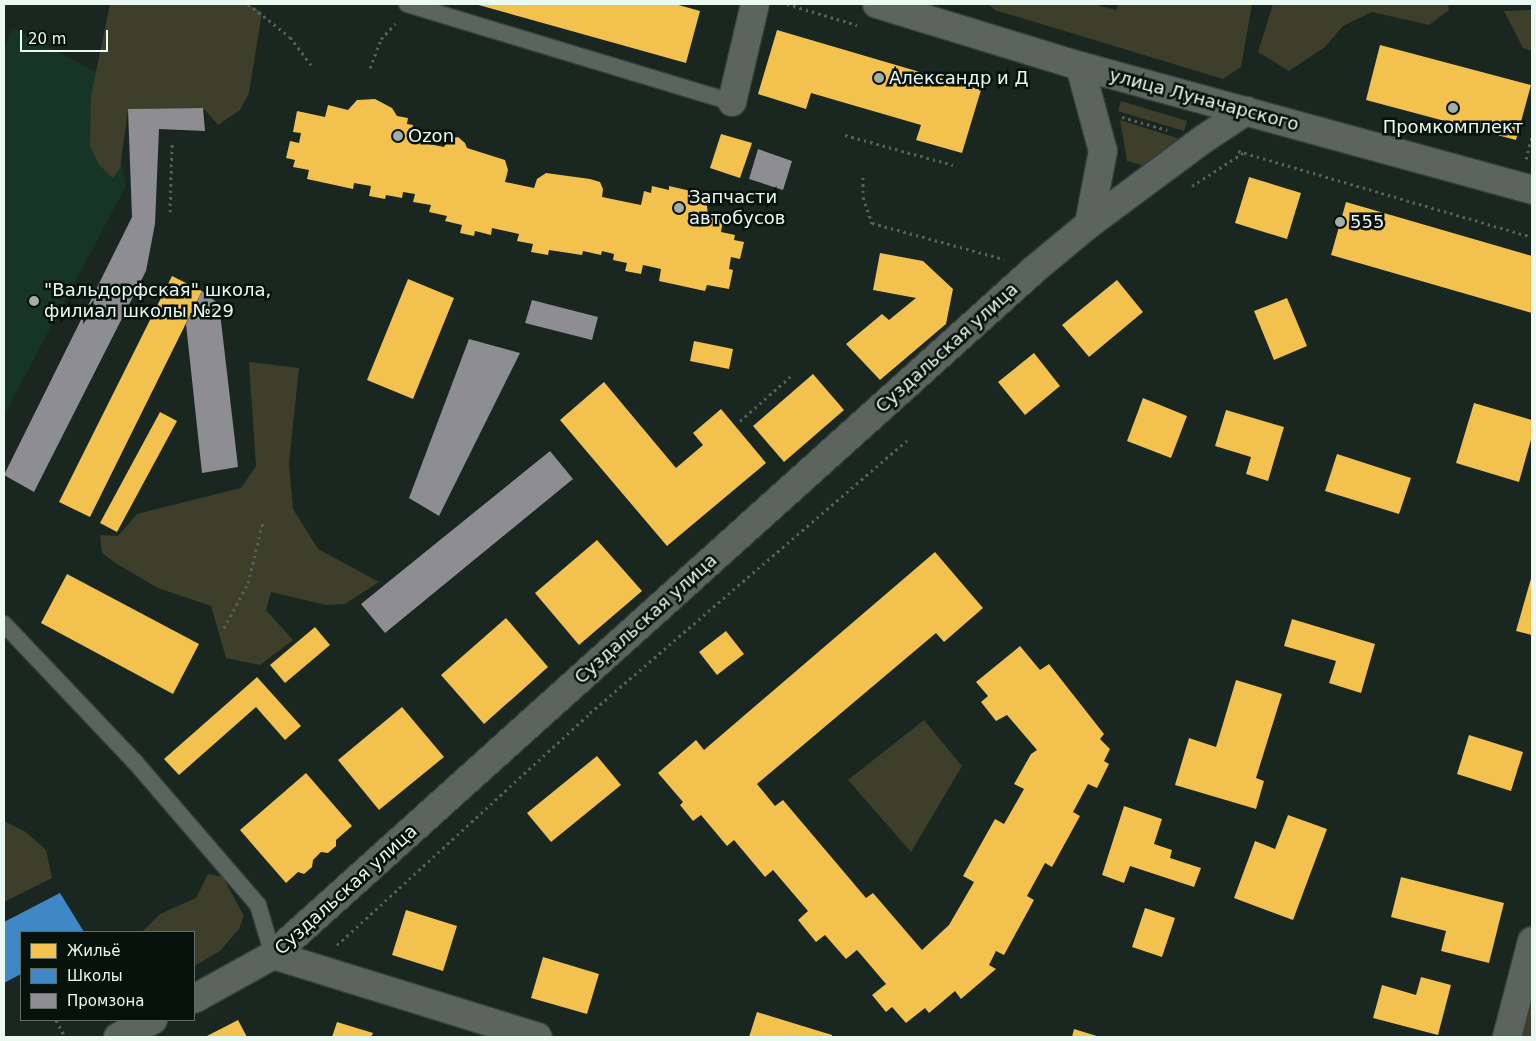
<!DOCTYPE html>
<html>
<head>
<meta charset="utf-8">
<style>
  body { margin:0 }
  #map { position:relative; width:1536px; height:1041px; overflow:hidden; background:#1a2620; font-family:"DejaVu Sans",sans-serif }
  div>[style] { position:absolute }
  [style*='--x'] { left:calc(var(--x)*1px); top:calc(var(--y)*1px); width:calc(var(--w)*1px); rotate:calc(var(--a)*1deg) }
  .built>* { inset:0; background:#173527 }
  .green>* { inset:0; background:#3e3f2a }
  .homes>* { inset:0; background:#f2c14e }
  .schools>* { inset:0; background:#3f88c5 }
  .industry>* { inset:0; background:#8d8d92 }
  .path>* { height:3px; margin-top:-1.5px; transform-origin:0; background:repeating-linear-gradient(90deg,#57605c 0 2.5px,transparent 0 6.5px) }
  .roads { filter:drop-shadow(1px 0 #36413c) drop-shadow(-1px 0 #36413c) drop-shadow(0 1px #36413c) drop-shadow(0 -1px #36413c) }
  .service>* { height:16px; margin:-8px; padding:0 8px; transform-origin:8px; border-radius:8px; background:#5b645f }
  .minor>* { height:28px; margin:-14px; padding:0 14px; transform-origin:14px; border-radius:14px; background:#5b645f }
  .secondary>* { height:28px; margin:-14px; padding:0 14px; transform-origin:14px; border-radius:14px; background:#5b645f }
  .dots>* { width:14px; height:14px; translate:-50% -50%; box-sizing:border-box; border:2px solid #08120d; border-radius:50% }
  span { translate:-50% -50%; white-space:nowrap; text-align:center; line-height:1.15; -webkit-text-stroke:5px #08120d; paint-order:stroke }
  .poi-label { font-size:18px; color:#eaf9f1 }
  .left { translate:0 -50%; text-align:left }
  .street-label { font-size:18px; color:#eaf9f1 }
  .frame { position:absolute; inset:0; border:5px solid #eaf9f1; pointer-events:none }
  .legend { position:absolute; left:20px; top:931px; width:175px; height:90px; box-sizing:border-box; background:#08120d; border:1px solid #626e68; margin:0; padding:6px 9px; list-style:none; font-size:15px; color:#eaf9f1 }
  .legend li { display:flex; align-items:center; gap:10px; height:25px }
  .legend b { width:25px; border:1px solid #626e68 }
  .scale { position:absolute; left:20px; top:30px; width:88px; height:22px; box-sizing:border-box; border:2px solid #eaf9f1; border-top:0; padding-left:6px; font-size:15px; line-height:18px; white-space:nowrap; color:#eaf9f1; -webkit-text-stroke:4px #08120d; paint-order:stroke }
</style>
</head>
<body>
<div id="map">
  <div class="built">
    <div style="clip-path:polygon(13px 28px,104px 76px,126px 186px,4px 415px,4px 47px)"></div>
  </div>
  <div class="green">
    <div style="clip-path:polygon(110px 4px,248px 4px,262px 12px,249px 93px,240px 110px,218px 125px,203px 108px,128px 109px,120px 169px,113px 178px,99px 165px,90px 146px,91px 96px)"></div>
    <div style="clip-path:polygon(988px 4px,1093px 4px,1116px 10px,1118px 4px,1252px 4px,1241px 67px,1223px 79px,995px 10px)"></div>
    <div style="clip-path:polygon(1273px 4px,1448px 4px,1449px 10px,1429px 25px,1372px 12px,1343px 26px,1325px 47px,1289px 71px,1258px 52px)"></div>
    <div style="clip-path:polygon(1532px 10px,1532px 51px,1523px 48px,1504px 11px)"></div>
    <div style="clip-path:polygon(1121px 101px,1187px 121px,1184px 131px,1118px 111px)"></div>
    <div style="clip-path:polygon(1120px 120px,1180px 139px,1144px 166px,1127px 161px)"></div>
    <div style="clip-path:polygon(249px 362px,299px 368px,289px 463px,293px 509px,318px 549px,379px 582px,345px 604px,326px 605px,271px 592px,266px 610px,293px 640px,260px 665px,226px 658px,211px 606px,158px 588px,117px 564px,102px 553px,100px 535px,118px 536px,137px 514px,241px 488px,256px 466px)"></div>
    <div style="clip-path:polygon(924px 720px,962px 766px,911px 852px,848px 780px)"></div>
    <div style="clip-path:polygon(4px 821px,26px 832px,46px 850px,52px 878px,6px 901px,4px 899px)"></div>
    <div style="clip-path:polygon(208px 874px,223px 877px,244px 916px,239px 929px,220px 951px,194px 966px,194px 932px,142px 932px,160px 914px,196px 898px)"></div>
    <div style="clip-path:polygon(1532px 962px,1532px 1037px,1521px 1037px)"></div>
  </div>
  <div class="homes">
    <div style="clip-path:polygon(475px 4px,675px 4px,700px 11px,686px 63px)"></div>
    <div style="clip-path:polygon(777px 30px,981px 90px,962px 153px,916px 140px,921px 125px,811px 93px,806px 109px,758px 94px)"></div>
    <div style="clip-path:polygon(1380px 45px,1531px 85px,1516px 140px,1366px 100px)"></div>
    <div style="clip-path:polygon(375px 99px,392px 108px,397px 116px,408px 118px,407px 124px,413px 125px,409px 140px,444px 147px,449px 139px,458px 137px,465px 143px,467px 148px,505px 160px,508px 170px,505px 182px,534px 188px,537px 179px,546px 173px,590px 179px,600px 182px,603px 189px,602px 197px,641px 205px,644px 191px,651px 193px,652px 186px,669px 190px,669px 186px,691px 191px,703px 198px,707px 206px,708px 216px,723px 220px,721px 232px,735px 235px,734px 240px,744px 242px,740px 259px,731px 257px,729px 269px,733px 270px,729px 289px,707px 285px,705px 291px,659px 281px,661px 269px,643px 265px,641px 274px,625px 271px,627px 263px,613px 260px,614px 254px,602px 251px,601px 255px,583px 251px,582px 255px,549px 250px,548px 255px,531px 252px,533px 244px,517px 241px,519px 234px,492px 228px,491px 235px,475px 231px,474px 236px,460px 233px,462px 225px,445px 221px,447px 216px,429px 212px,431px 205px,413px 202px,415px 194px,403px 192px,402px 198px,386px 195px,385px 199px,369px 196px,371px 186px,354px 183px,353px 189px,307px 179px,309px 170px,293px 167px,295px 160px,286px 158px,290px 141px,299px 143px,301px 133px,293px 132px,297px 111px,325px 117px,328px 105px,348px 110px,357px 100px)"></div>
    <div style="clip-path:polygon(721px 134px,752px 143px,740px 178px,710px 168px)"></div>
    <div style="clip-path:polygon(1249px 177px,1301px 193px,1287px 239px,1235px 223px)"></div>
    <div style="clip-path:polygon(1346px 202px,1532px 256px,1532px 313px,1331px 255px)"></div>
    <div style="clip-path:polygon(880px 253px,923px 261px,953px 289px,946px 324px,880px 380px,846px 344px,882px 314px,889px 320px,916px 298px,873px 290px)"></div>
    <div style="clip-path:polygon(172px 276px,202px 291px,90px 517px,59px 502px)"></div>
    <div style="clip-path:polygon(408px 279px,454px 298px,413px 399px,367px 380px)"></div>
    <div style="clip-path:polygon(1117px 280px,1143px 312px,1089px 357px,1062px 325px)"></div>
    <div style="clip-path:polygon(1287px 298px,1307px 346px,1274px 360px,1254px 311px)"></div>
    <div style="clip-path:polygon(694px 341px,733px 349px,729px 369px,690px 361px)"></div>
    <div style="clip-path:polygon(1034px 353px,1060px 386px,1025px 415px,998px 382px)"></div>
    <div style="clip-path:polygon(813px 374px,844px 410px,784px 462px,753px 426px)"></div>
    <div style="clip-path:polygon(604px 382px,676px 468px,703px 445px,693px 433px,721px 409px,766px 463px,667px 546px,560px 420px)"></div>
    <div style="clip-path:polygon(1143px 398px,1187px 416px,1171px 458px,1127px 441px)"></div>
    <div style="clip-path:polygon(1474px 403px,1532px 420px,1532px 436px,1519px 482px,1456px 463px)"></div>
    <div style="clip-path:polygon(1226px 410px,1284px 427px,1268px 481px,1246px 474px,1251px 457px,1215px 446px)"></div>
    <div style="clip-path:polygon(160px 412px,177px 421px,117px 532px,100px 523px)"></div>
    <div style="clip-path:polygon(1337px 454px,1411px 478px,1399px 514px,1325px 491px)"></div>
    <div style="clip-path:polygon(597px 540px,642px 591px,579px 645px,535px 593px)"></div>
    <div style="clip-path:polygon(935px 552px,983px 608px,944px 642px,936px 633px,757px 784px,775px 806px,783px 800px,866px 898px,873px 893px,922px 950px,949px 925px,974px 882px,963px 876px,995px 819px,1004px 824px,1024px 789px,1014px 784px,1031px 754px,1037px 750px,1007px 715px,996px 721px,981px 702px,988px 696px,976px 682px,1020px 646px,1040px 670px,1049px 664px,1104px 734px,1100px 739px,1110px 749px,1104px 761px,1109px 764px,1097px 788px,1088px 784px,1073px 812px,1080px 816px,1052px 867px,1045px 863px,1027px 896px,1034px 900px,1004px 955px,996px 951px,989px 965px,996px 969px,961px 999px,955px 991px,929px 1013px,925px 1008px,906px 1023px,892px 1007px,886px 1012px,872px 995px,886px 984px,857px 950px,846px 959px,825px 935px,816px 942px,798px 920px,808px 911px,773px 870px,765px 877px,734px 840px,727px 846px,701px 815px,693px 821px,680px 805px,683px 802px,658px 773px,696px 740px,704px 750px)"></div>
    <div style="clip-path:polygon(67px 574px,199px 644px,173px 694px,41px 623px)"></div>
    <div style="clip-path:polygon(1532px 575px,1532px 635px,1516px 631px)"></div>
    <div style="clip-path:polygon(506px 618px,548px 667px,484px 724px,441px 675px)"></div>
    <div style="clip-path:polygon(1292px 619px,1375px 644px,1361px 693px,1329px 683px,1336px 661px,1284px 646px)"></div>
    <div style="clip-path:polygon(315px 627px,330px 645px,285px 683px,270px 665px)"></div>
    <div style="clip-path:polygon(726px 631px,744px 654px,717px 675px,699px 652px)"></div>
    <div style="clip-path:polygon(257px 677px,301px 726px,285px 740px,256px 707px,179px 775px,164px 759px)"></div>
    <div style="clip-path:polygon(1236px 680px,1282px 694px,1256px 778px,1264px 781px,1256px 809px,1175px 785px,1189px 738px,1216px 747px)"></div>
    <div style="clip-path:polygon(402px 707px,444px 757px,379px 810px,338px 760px)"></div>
    <div style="clip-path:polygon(1469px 735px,1523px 752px,1511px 791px,1457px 774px)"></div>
    <div style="clip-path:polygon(597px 756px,621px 785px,551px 842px,527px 813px)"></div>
    <div style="clip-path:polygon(306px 773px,352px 826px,336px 840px,336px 846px,328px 853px,321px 852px,313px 860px,312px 867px,304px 874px,298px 872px,286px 883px,240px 830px)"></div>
    <div style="clip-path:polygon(1124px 806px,1162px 819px,1154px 844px,1172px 850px,1170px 858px,1201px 868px,1194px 887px,1130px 866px,1124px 883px,1102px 875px)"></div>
    <div style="clip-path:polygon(1288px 815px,1327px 829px,1293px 920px,1234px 898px,1255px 841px,1275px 849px)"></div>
    <div style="clip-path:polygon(1401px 877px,1504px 903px,1489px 963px,1441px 951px,1446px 931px,1391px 917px)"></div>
    <div style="clip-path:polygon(1145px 908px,1175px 918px,1162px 957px,1132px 947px)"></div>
    <div style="clip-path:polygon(406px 910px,457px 926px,443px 971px,392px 955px)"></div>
    <div style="clip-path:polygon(543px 957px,599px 974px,587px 1014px,531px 998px)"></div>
    <div style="clip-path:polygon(1421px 977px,1451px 985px,1438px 1035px,1373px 1018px,1382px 985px,1416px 995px)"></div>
    <div style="clip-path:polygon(757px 1012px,832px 1035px,832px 1037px,749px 1037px)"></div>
    <div style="clip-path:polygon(238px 1020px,247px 1037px,205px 1037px)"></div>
    <div style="clip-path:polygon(337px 1022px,373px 1033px,371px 1037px,332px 1037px)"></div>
    <div style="clip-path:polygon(1074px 1029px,1100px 1037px,1072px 1037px)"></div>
  </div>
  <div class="schools">
    <div style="clip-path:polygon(60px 893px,84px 932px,21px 932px,21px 974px,4px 983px,4px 922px)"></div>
  </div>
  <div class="industry">
    <div style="clip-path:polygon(203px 108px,205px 131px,159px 129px,155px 224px,146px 271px,34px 492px,4px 475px,132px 217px,128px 109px)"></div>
    <div style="clip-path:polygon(758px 149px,792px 161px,783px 190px,749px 179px)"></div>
    <div style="clip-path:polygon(202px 291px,219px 304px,238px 467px,202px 473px,186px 324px)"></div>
    <div style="clip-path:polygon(532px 300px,598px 317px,592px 340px,525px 323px)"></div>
    <div style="clip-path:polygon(469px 339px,520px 353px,439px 516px,409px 498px)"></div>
    <div style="clip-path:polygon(550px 451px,573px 479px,385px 633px,361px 604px)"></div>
  </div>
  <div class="path">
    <div style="--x:248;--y:4;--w:53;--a:38.2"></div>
    <div style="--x:290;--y:37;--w:35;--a:53"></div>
    <div style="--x:787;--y:4;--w:73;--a:16.7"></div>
    <div style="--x:370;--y:68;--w:31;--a:-69"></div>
    <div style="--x:381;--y:39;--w:21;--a:-47"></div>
    <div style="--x:1122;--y:117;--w:47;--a:16.1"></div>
    <div style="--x:845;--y:135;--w:112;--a:15.5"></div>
    <div style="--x:1238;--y:151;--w:306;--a:16.3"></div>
    <div style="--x:1526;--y:159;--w:24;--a:-75"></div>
    <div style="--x:863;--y:177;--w:20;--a:90"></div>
    <div style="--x:863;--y:197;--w:28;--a:71"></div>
    <div style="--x:872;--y:223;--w:137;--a:15.3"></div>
    <div style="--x:1192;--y:186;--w:61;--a:-32.9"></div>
    <div style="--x:170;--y:212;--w:68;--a:-88.3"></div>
    <div style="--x:740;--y:421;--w:69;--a:-41.5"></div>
    <div style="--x:224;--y:628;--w:51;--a:-61.9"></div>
    <div style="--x:248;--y:583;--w:63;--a:-76.2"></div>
    <div style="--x:337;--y:945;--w:343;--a:-42.5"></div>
    <div style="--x:590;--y:713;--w:418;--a:-40.7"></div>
    <div style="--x:56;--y:1020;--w:19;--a:62"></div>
  </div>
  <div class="roads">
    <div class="service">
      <div style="--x:407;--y:4;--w:339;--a:16.8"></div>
      <div style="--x:4;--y:624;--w:190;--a:46.5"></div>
      <div style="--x:135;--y:762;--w:189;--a:49.3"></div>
      <div style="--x:258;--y:905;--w:52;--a:73.3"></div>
    </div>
    <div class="minor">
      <div style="--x:1080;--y:66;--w:88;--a:74.9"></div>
      <div style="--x:1103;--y:151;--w:74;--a:100.9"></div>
      <div style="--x:732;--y:102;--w:101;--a:-76.8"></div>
      <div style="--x:273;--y:955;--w:277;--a:17.2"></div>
      <div style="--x:194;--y:999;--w:90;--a:-29.1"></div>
      <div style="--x:273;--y:955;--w:1027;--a:-42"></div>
      <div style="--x:1036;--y:268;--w:69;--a:-39.7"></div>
      <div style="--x:1089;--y:224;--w:141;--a:-36.6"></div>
      <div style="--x:1202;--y:140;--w:53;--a:-33.4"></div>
      <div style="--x:118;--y:1037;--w:39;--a:-26"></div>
      <div style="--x:1507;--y:1037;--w:99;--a:-75.4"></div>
    </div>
    <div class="secondary">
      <div style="--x:877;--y:4;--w:212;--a:17"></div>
      <div style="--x:1080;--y:66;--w:469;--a:15.3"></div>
    </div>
  </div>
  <div class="dots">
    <div style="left:879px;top:78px;background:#a1afa8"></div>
    <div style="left:1453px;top:108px;background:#a1afa8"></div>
    <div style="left:398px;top:136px;background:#a1afa8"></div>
    <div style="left:679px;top:208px;background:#a1afa8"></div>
    <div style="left:1340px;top:222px;background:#a1afa8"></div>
    <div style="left:34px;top:301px;background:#a1afa8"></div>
  </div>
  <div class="poi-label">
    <span class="left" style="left:889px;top:78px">Александр и Д</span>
    <span style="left:1453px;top:127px">Промкомплект</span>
    <span class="left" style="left:408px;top:136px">Ozon</span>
    <span class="left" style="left:689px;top:208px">Запчасти<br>автобусов</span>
    <span class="left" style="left:1350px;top:222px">555</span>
    <span class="left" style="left:44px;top:301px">"Вальдорфская" школа,<br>филиал школы №29</span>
  </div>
  <div class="street-label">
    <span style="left:1204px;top:100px;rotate:15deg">улица Луначарского</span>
    <span style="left:947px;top:348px;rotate:-42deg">Суздальская улица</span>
    <span style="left:646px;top:619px;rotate:-42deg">Суздальская улица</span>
    <span style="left:346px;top:890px;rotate:-42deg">Суздальская улица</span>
  </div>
  <div class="frame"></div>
  <ul class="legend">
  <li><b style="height:14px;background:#f2c14e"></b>Жильё</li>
  <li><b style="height:14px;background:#3f88c5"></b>Школы</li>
  <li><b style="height:14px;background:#8d8d92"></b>Промзона</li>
  </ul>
  <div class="scale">20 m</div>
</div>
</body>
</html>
